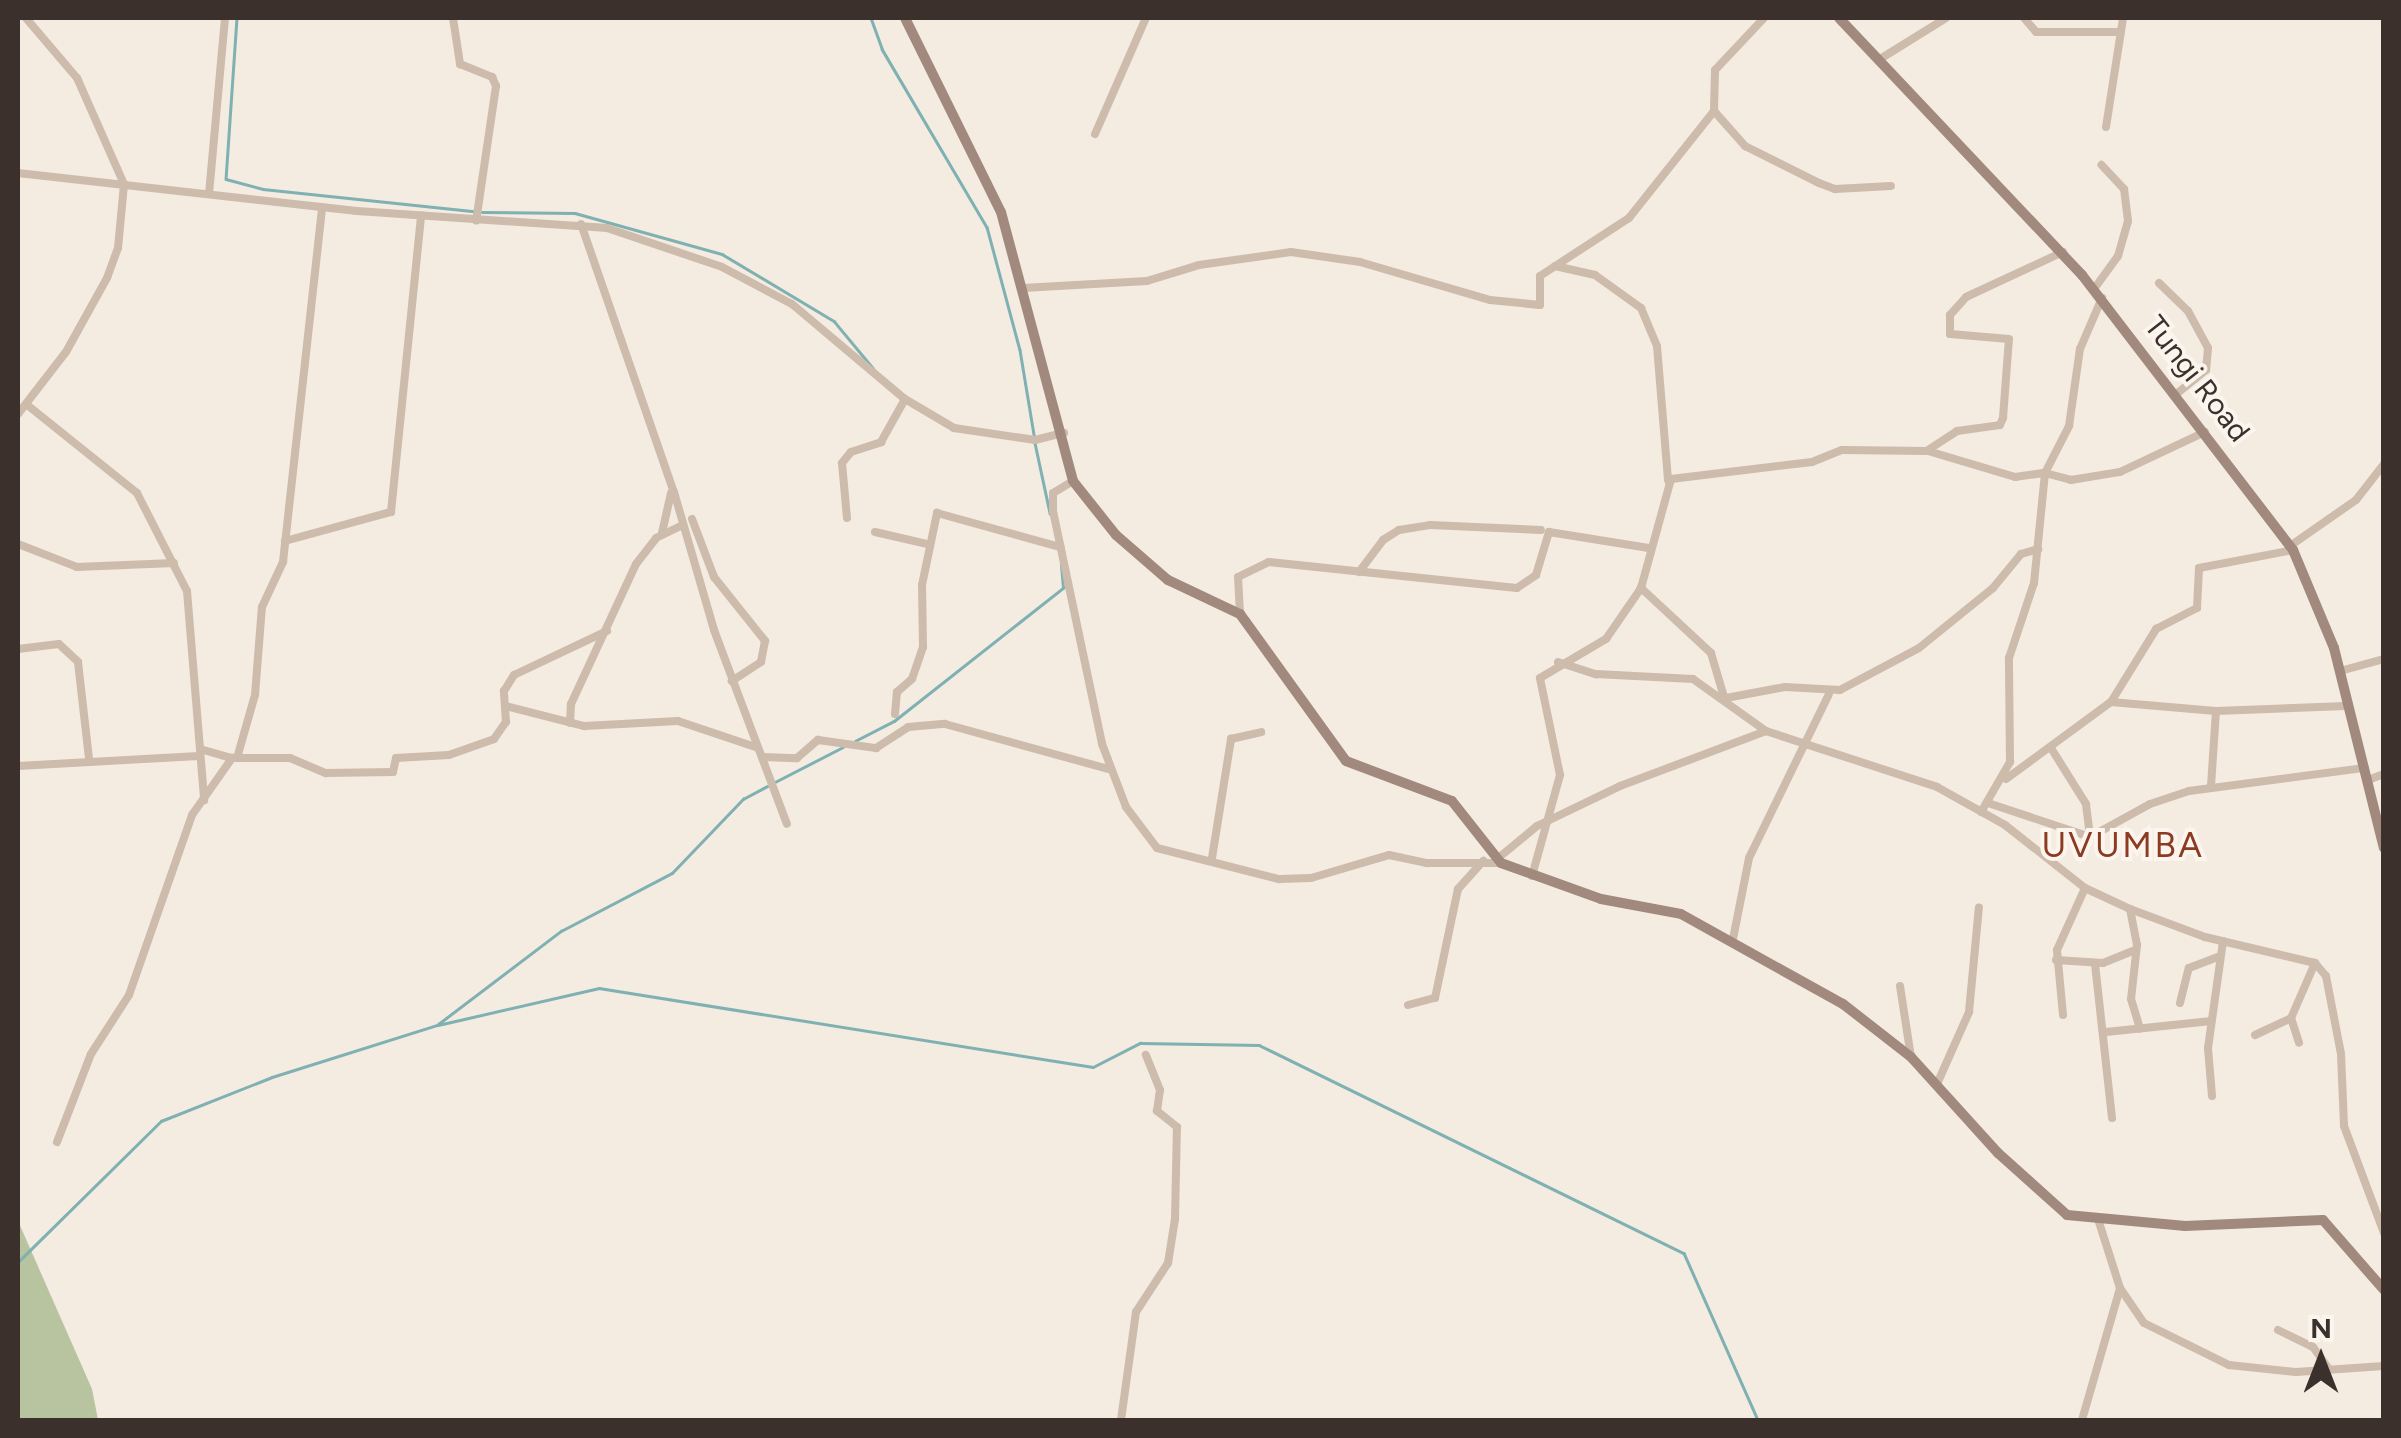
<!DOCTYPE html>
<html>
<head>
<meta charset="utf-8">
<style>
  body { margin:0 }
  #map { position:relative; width:2401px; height:1438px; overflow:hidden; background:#f4ebe1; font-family:Figtree,sans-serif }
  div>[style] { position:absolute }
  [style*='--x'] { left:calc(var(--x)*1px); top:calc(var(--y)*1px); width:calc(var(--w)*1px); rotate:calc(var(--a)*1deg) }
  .green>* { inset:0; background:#b8c4a0 }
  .stream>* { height:2.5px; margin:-1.25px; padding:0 1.25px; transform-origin:1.25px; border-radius:1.25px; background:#7fb0b2 }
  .street>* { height:8px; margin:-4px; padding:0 4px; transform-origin:4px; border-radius:4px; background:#cdbbac }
  .secondary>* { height:10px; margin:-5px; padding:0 5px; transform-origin:5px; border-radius:5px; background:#a18a7d }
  span { translate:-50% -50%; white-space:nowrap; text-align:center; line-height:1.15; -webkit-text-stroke:8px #fbf5ee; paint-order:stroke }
  .street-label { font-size:30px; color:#3b302b }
  .quarter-label { font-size:35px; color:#8c3b22; letter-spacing:2.5px }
  .frame { position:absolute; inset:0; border:20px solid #3b302b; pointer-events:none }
  .north { position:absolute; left:2271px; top:1308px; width:100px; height:100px; -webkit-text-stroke:8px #fbf5ee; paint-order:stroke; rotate:0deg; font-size:28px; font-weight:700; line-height:40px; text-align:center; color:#3b302b }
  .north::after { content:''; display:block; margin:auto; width:35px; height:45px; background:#3b302b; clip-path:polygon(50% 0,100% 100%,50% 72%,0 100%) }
</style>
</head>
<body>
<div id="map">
  <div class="green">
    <div style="clip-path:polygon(18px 1221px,92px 1389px,98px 1420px,18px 1420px)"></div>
  </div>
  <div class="stream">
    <div style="--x:237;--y:18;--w:161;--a:93.9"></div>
    <div style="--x:226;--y:179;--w:38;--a:15"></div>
    <div style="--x:263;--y:189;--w:212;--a:6"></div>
    <div style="--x:871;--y:18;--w:33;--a:70"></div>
    <div style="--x:882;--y:49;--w:207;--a:59.5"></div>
    <div style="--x:987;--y:227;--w:127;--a:75"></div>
    <div style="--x:1020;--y:350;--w:86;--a:80.6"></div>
    <div style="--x:482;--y:212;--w:93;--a:0.6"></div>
    <div style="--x:575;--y:213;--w:153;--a:15.6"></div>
    <div style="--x:722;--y:254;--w:131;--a:30.9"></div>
    <div style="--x:834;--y:321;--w:61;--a:50.3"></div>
    <div style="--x:1035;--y:443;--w:72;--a:77.9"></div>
    <div style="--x:855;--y:741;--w:44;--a:-27.1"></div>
    <div style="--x:894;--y:721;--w:215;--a:-38.2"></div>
    <div style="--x:1063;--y:588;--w:23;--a:-95"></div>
    <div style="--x:775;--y:782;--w:76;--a:-27.2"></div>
    <div style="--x:438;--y:1025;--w:165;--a:-12.9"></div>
    <div style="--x:599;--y:988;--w:500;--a:9.09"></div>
    <div style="--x:1093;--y:1067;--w:53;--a:-27.1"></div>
    <div style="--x:1140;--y:1043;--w:119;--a:1"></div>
    <div style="--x:1259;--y:1045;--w:473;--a:26.1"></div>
    <div style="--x:1684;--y:1253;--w:183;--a:66.1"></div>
    <div style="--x:18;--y:1262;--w:201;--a:-44.6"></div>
    <div style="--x:161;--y:1121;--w:119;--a:-21.6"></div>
    <div style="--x:272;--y:1077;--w:173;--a:-17.5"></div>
    <div style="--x:437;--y:1025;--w:156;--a:-37.2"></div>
    <div style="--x:561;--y:931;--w:125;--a:-27.6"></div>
    <div style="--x:672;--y:873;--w:103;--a:-46.2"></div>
    <div style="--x:743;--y:799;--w:27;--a:-28"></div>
  </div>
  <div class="street">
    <div style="--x:453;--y:18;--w:47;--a:81.3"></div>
    <div style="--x:460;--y:64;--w:35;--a:22"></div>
    <div style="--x:492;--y:77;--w:10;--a:66"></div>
    <div style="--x:496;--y:86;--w:136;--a:98.4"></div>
    <div style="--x:1764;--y:18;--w:71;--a:133.3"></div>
    <div style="--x:1715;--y:70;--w:41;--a:91.4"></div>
    <div style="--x:1714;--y:111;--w:47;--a:48.5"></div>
    <div style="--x:1745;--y:146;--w:83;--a:26.6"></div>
    <div style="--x:1819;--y:183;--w:17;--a:21"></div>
    <div style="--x:1835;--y:189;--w:56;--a:-3.1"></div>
    <div style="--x:2024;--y:18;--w:18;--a:49"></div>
    <div style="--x:2036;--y:32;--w:84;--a:0"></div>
    <div style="--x:1880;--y:59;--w:78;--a:-31.8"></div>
    <div style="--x:2106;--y:127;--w:110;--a:-81.1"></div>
    <div style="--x:1095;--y:134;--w:127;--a:-66.3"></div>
    <div style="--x:18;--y:173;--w:341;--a:6.4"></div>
    <div style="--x:357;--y:211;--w:251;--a:3.9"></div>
    <div style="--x:607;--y:228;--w:121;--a:18.7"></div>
    <div style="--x:722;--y:267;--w:79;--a:27.9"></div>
    <div style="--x:792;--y:304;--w:148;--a:40.1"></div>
    <div style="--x:905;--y:399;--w:57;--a:30.6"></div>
    <div style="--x:954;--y:428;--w:82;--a:8.4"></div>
    <div style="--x:1035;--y:440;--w:30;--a:-14"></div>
    <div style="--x:209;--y:194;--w:177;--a:-84.8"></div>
    <div style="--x:581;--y:224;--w:284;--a:70.9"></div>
    <div style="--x:674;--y:492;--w:144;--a:73.8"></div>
    <div style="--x:714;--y:630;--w:207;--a:69.4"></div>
    <div style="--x:1555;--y:266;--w:41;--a:12.7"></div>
    <div style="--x:1595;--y:275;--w:57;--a:35.7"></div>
    <div style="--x:1641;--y:308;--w:41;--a:67.2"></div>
    <div style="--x:1657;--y:346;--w:135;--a:85.3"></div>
    <div style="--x:2159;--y:283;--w:40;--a:44"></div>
    <div style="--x:2188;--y:311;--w:42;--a:61.6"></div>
    <div style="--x:2208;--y:348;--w:22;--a:95"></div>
    <div style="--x:2206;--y:370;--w:38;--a:141"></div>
    <div style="--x:1023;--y:288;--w:124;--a:-3.2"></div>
    <div style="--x:1147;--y:281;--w:54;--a:-17.1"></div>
    <div style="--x:1199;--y:265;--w:93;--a:-8"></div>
    <div style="--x:1291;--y:252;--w:70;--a:8.2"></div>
    <div style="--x:1360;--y:262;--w:135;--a:16.3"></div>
    <div style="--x:1490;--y:300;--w:50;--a:5.7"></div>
    <div style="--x:1540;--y:305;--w:29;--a:-90"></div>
    <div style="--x:1540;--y:276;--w:106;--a:-33.1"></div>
    <div style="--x:1629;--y:218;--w:137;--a:-51.5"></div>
    <div style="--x:2094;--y:289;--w:41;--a:-54"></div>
    <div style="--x:2118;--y:256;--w:36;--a:-74"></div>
    <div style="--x:2128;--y:221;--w:32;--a:-97"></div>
    <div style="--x:2124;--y:189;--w:33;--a:-133"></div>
    <div style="--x:26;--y:404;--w:142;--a:38.7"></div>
    <div style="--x:137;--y:493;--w:110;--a:63"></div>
    <div style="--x:187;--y:591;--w:210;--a:85.3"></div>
    <div style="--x:18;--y:414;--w:78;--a:-52.3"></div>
    <div style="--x:66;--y:352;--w:85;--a:-61"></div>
    <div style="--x:107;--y:278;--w:32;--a:-70"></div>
    <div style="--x:118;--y:248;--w:64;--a:-84.6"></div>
    <div style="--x:124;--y:184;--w:116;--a:-113.9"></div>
    <div style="--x:77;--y:78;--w:79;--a:-130.4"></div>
    <div style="--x:1928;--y:450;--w:35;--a:-33"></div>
    <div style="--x:1957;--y:431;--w:43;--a:-7.9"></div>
    <div style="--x:2000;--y:425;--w:8;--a:-67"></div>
    <div style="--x:2003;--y:418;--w:79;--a:-85.7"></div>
    <div style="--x:2009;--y:339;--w:59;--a:-175.2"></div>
    <div style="--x:1950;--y:334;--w:19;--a:-90"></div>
    <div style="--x:1950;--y:315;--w:24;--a:-48"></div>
    <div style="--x:1966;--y:297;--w:107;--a:-24.9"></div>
    <div style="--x:1073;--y:481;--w:23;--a:149"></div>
    <div style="--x:1053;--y:493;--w:18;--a:90"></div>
    <div style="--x:1053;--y:511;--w:238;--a:78.1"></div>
    <div style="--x:1102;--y:744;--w:67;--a:69.1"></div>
    <div style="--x:1126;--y:807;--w:51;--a:52.9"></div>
    <div style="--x:1157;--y:848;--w:126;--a:14.3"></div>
    <div style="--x:1279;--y:879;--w:32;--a:-2"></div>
    <div style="--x:1311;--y:878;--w:81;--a:-16.4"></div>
    <div style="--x:1389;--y:855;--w:39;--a:12"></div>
    <div style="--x:1427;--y:863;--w:74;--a:0"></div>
    <div style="--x:847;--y:518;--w:55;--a:-95.2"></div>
    <div style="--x:842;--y:463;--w:14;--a:-51"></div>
    <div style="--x:851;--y:452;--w:32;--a:-18"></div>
    <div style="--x:881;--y:442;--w:49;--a:-60.8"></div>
    <div style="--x:692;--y:519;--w:62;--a:69.2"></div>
    <div style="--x:714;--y:577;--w:82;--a:51.4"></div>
    <div style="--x:765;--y:641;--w:21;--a:101"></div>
    <div style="--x:761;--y:662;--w:35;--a:147"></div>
    <div style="--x:875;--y:532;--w:53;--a:13"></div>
    <div style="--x:662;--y:533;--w:41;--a:-77.3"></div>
    <div style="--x:285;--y:541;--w:110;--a:-15.3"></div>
    <div style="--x:391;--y:512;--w:298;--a:-84.2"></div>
    <div style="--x:18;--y:544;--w:63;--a:21.3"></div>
    <div style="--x:77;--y:567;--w:97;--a:-2.4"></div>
    <div style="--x:2290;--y:546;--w:80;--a:-34.9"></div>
    <div style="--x:2356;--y:500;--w:46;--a:-52.1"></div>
    <div style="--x:1359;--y:572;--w:40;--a:-53"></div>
    <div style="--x:1383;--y:540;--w:19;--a:-32"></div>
    <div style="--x:1399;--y:530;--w:31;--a:-9"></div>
    <div style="--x:1430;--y:525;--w:111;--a:2.6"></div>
    <div style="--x:1240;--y:614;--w:37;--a:-93"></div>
    <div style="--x:1238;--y:577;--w:34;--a:-26"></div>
    <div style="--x:1269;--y:562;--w:249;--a:6"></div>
    <div style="--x:1517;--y:588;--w:23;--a:-34"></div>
    <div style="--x:1536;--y:575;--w:45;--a:-73.2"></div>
    <div style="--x:1549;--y:532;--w:101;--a:9.1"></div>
    <div style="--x:18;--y:649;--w:41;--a:-7"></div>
    <div style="--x:59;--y:644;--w:26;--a:43"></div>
    <div style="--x:78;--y:662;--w:98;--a:83.5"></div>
    <div style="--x:1558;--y:662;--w:40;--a:18"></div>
    <div style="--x:1596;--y:674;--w:97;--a:3"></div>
    <div style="--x:1693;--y:679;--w:90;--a:35.5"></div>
    <div style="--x:1766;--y:731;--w:180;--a:18.1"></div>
    <div style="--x:1937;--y:787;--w:78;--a:29.2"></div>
    <div style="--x:2005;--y:825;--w:102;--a:38.2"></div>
    <div style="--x:2085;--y:888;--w:50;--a:25"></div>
    <div style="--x:2130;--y:909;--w:80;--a:20.5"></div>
    <div style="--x:2205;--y:937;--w:113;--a:13.3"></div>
    <div style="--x:2315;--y:963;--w:17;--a:50"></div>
    <div style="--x:2326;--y:976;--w:79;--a:79.1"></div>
    <div style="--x:2341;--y:1054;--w:72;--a:87.6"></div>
    <div style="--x:2344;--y:1126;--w:114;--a:69.5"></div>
    <div style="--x:2340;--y:671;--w:46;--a:-15.3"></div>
    <div style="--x:1724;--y:697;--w:46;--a:-106.5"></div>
    <div style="--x:1711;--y:653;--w:96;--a:-137.1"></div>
    <div style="--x:1641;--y:588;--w:113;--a:-74.6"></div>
    <div style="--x:1671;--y:479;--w:142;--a:-6.9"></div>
    <div style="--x:1812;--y:462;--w:32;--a:-22"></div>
    <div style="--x:1842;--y:450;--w:86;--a:0.7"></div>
    <div style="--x:1928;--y:451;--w:91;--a:16.6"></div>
    <div style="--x:2015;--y:477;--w:30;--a:-8"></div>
    <div style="--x:2045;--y:473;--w:27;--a:15"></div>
    <div style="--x:2071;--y:480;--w:50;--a:-9.3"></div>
    <div style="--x:2120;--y:472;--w:94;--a:-25.2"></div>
    <div style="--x:1726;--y:698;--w:60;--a:-10.6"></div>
    <div style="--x:1785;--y:687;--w:55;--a:3.1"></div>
    <div style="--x:1840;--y:690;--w:89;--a:-28"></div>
    <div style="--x:1919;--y:648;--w:95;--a:-39"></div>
    <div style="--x:1993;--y:588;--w:44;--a:-50.5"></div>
    <div style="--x:2021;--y:554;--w:18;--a:-16"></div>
    <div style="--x:2111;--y:702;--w:105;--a:4.9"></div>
    <div style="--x:2216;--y:711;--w:130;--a:-2.2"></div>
    <div style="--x:506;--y:706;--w:81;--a:14.4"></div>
    <div style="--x:584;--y:726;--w:94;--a:-3"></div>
    <div style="--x:678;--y:721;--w:84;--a:18.6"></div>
    <div style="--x:895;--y:714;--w:22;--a:-85"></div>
    <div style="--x:897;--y:692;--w:20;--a:-41"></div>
    <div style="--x:912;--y:679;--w:34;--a:-71"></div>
    <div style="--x:923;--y:647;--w:62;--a:-90.9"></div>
    <div style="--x:922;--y:585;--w:74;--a:-78.2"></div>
    <div style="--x:937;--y:513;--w:128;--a:15.5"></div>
    <div style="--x:570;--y:723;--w:19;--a:-87"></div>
    <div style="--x:571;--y:704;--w:154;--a:-65.1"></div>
    <div style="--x:636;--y:564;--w:33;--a:-52"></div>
    <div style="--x:656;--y:538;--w:28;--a:-26"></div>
    <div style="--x:2051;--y:748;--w:66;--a:58"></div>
    <div style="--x:2086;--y:804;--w:33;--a:83"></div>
    <div style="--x:200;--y:749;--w:33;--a:16"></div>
    <div style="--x:232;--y:758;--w:58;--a:0"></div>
    <div style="--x:290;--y:758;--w:39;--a:23"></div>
    <div style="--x:326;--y:773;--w:67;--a:-0.9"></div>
    <div style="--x:393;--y:772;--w:14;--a:-78"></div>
    <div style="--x:396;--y:758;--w:53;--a:-3.2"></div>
    <div style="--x:449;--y:755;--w:48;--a:-19.6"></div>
    <div style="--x:494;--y:739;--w:21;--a:-55"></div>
    <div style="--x:506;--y:722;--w:31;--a:-94"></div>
    <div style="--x:504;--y:691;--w:19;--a:-58"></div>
    <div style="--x:514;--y:675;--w:103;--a:-25.3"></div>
    <div style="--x:763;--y:757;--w:34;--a:2"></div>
    <div style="--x:797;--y:758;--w:28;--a:-41"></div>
    <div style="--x:818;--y:740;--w:59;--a:7.9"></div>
    <div style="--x:876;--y:748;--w:38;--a:-33"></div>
    <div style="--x:908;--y:727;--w:37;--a:-5"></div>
    <div style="--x:945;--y:724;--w:169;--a:15.4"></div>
    <div style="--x:237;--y:758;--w:66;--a:-74.1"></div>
    <div style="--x:255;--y:695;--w:88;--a:-85.5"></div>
    <div style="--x:262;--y:607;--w:50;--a:-65"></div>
    <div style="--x:283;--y:562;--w:357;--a:-83.7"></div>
    <div style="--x:18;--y:766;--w:181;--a:-3.2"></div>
    <div style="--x:2006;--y:779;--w:130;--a:-36.3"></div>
    <div style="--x:2111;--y:702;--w:86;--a:-58.3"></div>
    <div style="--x:2156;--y:629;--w:46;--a:-27.1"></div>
    <div style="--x:2197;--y:608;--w:40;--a:-87.1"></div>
    <div style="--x:2199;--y:568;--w:96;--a:-10.8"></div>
    <div style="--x:2368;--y:780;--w:17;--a:-21"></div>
    <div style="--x:2211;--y:786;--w:75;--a:-86.2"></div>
    <div style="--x:1988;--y:803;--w:108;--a:18.4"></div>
    <div style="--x:2090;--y:837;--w:68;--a:-28.8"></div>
    <div style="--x:2150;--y:804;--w:41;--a:-18.4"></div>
    <div style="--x:2189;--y:791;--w:177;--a:-7.5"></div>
    <div style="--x:1981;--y:812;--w:58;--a:-59.9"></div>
    <div style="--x:2010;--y:762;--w:104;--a:-90.6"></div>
    <div style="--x:2009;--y:658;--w:79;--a:-71.6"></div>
    <div style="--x:2034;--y:583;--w:111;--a:-84.3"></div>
    <div style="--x:2045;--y:473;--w:53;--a:-62.9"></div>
    <div style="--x:2069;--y:426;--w:78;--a:-81.9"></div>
    <div style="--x:2080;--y:349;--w:56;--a:-66.7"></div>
    <div style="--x:1212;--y:858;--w:121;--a:-80.9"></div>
    <div style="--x:1231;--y:739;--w:31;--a:-13"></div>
    <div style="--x:1497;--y:859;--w:52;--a:-39.5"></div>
    <div style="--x:1537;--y:826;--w:92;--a:-25.7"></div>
    <div style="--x:1620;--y:786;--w:156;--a:-20.6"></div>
    <div style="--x:1532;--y:876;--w:105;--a:-74.5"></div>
    <div style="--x:1560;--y:775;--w:99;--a:-101.7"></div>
    <div style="--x:1540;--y:678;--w:77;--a:-30.6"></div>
    <div style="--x:1606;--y:639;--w:62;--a:-55.5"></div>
    <div style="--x:2130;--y:909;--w:37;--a:79"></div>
    <div style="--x:2137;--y:945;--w:54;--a:96.3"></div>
    <div style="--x:2131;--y:999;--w:31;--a:73"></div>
    <div style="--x:1733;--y:939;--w:83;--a:-78.8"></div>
    <div style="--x:1749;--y:858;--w:182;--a:-64"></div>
    <div style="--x:2056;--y:960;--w:47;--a:3.7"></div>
    <div style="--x:2103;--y:963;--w:32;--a:-22"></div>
    <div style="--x:2095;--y:964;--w:155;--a:83.7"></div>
    <div style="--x:1900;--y:986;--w:72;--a:81.2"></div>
    <div style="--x:2180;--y:1003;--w:36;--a:-76"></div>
    <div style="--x:2189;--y:968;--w:30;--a:-21"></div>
    <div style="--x:1408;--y:1005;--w:28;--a:-15"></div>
    <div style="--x:1435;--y:998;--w:111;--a:-78.1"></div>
    <div style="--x:1458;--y:889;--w:38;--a:-48"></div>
    <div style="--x:2063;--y:1015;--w:65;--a:-95.3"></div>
    <div style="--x:2057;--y:950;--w:68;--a:-65.7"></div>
    <div style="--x:2291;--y:1018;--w:26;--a:72"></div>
    <div style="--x:2106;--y:1032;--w:106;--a:-6"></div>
    <div style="--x:2255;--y:1035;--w:40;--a:-25"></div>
    <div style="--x:2291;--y:1018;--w:60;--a:-66.4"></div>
    <div style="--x:1937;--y:1084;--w:79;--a:-66"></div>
    <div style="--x:1969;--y:1012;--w:105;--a:-84.6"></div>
    <div style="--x:2212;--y:1096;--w:48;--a:-94.8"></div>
    <div style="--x:2208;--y:1048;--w:108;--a:-82"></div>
    <div style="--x:57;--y:1142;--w:94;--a:-68.9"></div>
    <div style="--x:91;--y:1054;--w:70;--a:-57.2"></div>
    <div style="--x:129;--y:995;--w:191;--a:-70.7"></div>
    <div style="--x:192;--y:815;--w:70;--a:-54.9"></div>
    <div style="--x:2120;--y:1288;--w:42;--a:55.6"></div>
    <div style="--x:2144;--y:1323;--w:95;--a:26.3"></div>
    <div style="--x:2229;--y:1365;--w:67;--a:6"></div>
    <div style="--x:2296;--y:1372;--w:88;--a:-3.9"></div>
    <div style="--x:2278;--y:1330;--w:39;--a:26"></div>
    <div style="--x:2313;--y:1347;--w:26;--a:54"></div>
    <div style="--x:1121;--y:1420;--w:109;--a:-82.1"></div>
    <div style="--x:1136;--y:1312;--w:59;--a:-56.9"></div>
    <div style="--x:1168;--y:1263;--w:45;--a:-81"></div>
    <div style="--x:1175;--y:1219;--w:92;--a:-88.8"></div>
    <div style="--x:1177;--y:1127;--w:26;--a:-141"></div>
    <div style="--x:1157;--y:1111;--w:21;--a:-82"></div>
    <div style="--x:1160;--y:1090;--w:38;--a:-112"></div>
    <div style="--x:2082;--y:1420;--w:137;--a:-73.9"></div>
    <div style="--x:2120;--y:1288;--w:72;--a:-107.7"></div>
  </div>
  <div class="secondary">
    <div style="--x:905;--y:18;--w:216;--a:63.7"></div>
    <div style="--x:1001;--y:212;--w:278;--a:75"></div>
    <div style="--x:1073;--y:481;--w:69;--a:51.5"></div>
    <div style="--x:1116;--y:535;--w:69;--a:40.9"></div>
    <div style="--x:1168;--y:580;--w:80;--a:25.3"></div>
    <div style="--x:1240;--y:614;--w:181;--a:54.2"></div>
    <div style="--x:1346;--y:761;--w:113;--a:20.7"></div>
    <div style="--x:1452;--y:801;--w:79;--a:51.7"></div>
    <div style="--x:1501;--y:863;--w:106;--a:19.8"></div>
    <div style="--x:1601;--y:899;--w:81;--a:10.6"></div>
    <div style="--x:1681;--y:914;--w:185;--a:29.1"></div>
    <div style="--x:1843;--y:1004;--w:86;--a:37.9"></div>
    <div style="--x:1911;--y:1057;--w:130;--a:47.8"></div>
    <div style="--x:1998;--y:1153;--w:93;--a:41.9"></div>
    <div style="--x:2067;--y:1215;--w:119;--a:5.3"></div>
    <div style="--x:2185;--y:1226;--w:138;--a:-2.5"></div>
    <div style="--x:2323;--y:1220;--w:93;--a:48.9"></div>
    <div style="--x:1839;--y:18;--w:354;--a:46.6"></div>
    <div style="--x:2082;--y:275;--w:347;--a:52.5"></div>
    <div style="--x:2293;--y:550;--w:106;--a:67.3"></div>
    <div style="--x:2334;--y:648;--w:206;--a:76"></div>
  </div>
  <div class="street-label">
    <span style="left:2197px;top:379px;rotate:52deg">Tungi Road</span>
  </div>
  <div class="quarter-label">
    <span style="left:2123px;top:845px">UVUMBA</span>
  </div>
  <div class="frame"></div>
  <div class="north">N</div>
</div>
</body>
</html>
